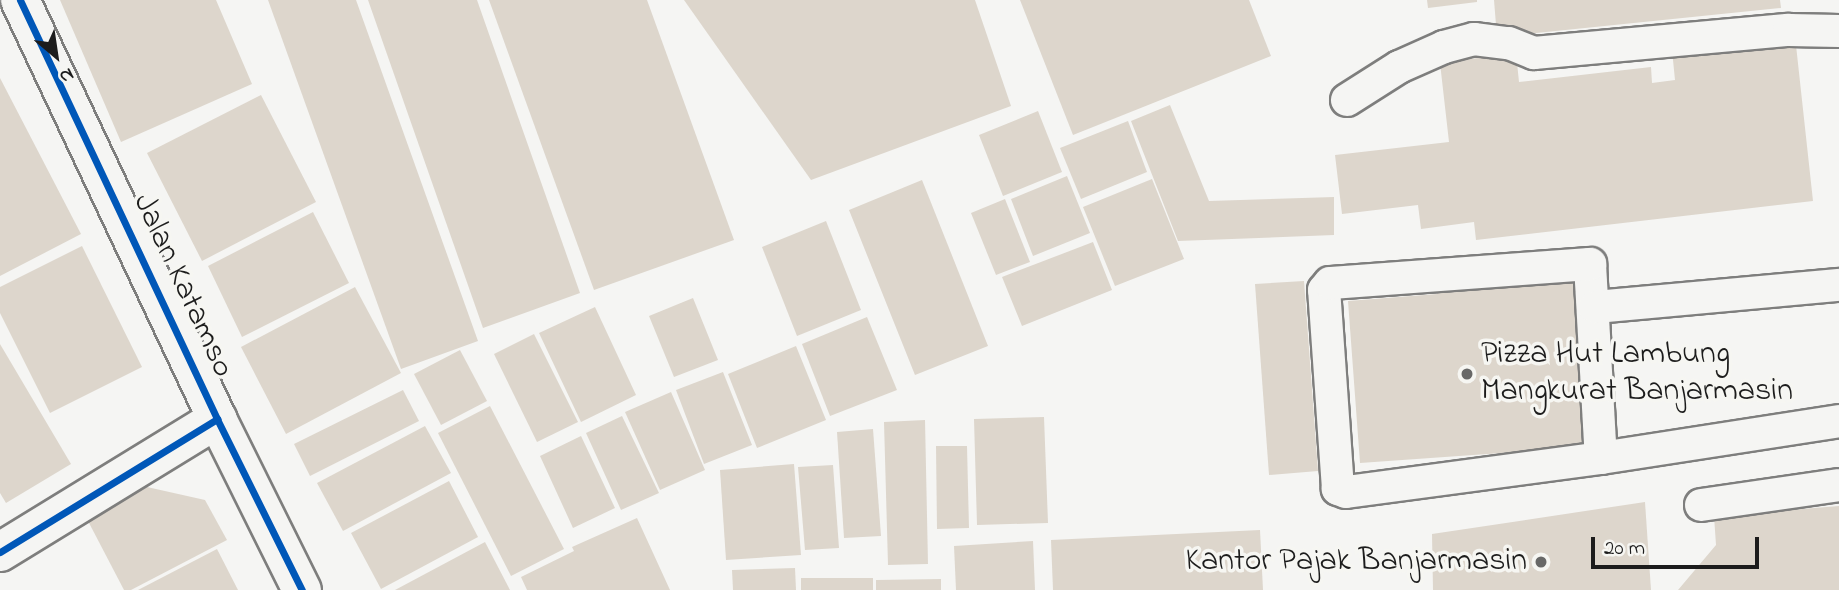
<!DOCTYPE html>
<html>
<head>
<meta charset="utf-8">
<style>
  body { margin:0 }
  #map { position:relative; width:1839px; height:590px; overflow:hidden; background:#f5f5f3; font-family:"Indie Flower",sans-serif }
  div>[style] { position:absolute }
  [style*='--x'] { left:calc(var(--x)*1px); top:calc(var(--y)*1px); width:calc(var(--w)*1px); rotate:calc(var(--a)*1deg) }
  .building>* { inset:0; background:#ddd6cc }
  .roads { filter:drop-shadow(2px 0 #7e7e7d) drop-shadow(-2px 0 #7e7e7d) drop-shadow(0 2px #7e7e7d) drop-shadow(0 -2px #7e7e7d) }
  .service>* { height:32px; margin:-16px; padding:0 16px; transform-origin:16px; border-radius:16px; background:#f5f5f3 }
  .minor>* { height:38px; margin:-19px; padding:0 19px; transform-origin:19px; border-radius:19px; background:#f5f5f3 }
  .cycleway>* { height:7px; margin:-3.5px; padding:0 3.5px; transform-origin:3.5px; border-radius:3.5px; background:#0057b8 }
  .dots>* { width:19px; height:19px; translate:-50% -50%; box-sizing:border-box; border:4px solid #f6f6f2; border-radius:50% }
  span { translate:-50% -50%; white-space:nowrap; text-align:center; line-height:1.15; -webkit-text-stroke:7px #f6f6f2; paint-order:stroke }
  .street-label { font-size:32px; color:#1c1c1c }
  .poi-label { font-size:32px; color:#1c1c1c }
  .left { translate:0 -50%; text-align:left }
  .right { translate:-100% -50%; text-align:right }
  .north { position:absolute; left:21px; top:21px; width:70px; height:70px; -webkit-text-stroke:5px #f6f6f2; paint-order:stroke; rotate:151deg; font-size:19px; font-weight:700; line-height:28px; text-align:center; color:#1c1c1c }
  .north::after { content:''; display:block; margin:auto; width:24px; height:32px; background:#1c1c1c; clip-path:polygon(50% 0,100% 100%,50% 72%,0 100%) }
  .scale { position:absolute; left:1591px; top:537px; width:168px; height:32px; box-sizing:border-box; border:4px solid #1c1c1c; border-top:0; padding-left:9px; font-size:21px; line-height:24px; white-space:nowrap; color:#1c1c1c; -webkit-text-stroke:5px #f6f6f2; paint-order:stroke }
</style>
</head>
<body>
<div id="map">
  <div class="building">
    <div style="clip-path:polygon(60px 0,216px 0,252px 84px,121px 142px)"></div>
    <div style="clip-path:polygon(268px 0,356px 0,478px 341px,401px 369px)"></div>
    <div style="clip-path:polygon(368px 0,477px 0,580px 293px,483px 328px)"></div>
    <div style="clip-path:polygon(489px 0,647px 0,734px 240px,594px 290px)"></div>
    <div style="clip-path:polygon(684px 0,975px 0,1011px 106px,811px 180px)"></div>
    <div style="clip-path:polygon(1020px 0,1249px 0,1271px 56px,1073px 135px)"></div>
    <div style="clip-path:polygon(1427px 0,1477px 0,1477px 2px,1428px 8px)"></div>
    <div style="clip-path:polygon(1494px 0,1780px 0,1781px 8px,1497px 37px)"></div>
    <div style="clip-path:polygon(1795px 36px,1813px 201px,1476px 240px,1474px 222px,1421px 229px,1418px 205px,1342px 214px,1335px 155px,1449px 142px,1440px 63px,1516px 53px,1519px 82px,1651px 67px,1652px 83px,1675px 80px,1672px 50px)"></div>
    <div style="clip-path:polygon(0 78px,81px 234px,0 276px)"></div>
    <div style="clip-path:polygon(261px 95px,316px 202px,202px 261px,147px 153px)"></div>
    <div style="clip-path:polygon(1170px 105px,1209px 201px,1334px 197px,1334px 235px,1178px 241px,1131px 121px)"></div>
    <div style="clip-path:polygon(1038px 111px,1062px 172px,1003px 196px,979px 135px)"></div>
    <div style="clip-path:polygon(1128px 121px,1147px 172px,1081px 199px,1060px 148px)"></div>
    <div style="clip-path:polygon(1067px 176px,1090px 233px,1033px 256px,1011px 199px)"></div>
    <div style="clip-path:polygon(1152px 179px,1184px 259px,1115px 286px,1083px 207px)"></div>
    <div style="clip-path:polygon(922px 180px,988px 346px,915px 375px,849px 210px)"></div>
    <div style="clip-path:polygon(1005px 199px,1030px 262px,996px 275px,971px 213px)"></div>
    <div style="clip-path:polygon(313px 212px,349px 283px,242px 337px,208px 266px)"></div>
    <div style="clip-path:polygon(826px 221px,861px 310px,797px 336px,762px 247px)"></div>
    <div style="clip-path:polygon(1093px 242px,1112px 290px,1022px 326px,1002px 277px)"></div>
    <div style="clip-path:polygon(82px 246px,142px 367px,50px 413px,0 313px,0 287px)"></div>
    <div style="clip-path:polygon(1574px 274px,1586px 447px,1360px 463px,1348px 301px,1437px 294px,1437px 285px)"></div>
    <div style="clip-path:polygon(1304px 281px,1318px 471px,1269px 475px,1255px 284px)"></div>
    <div style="clip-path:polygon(355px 287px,401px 373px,286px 434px,241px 347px)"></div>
    <div style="clip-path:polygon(693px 298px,718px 360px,674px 377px,649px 316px)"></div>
    <div style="clip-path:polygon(595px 307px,636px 395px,581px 422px,539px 333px)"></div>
    <div style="clip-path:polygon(867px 317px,897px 390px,830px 416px,802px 344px)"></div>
    <div style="clip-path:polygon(534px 334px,578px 422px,537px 442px,494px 354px)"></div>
    <div style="clip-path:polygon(0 344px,71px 464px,6px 503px,0 493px)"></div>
    <div style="clip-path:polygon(796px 346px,826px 420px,757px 448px,728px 374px)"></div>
    <div style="clip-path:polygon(460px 350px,487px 401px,441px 425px,414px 374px)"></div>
    <div style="clip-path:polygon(723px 372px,752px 445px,704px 464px,676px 390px)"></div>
    <div style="clip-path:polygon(403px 390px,419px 421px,310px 476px,294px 444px)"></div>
    <div style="clip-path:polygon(671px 392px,705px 470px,660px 490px,625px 412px)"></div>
    <div style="clip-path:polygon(490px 406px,564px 549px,511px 576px,438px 433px)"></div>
    <div style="clip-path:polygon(622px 416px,659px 493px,621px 510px,586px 433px)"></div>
    <div style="clip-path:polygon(1044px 417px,1048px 523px,977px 525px,974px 419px)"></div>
    <div style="clip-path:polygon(925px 420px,928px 564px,888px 565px,884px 422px)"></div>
    <div style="clip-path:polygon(425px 426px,451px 473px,343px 531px,317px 483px)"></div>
    <div style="clip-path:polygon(873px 429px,881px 536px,844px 538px,837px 432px)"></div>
    <div style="clip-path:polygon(581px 436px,615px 508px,573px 528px,540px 456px)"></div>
    <div style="clip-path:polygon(936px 446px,967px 446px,969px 528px,937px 529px)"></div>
    <div style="clip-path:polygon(794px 464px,801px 555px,726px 560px,720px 470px)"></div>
    <div style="clip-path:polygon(833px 465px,839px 548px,805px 550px,798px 467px)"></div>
    <div style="clip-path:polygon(449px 481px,478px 537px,381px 589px,351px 533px)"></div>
    <div style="clip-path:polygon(147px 487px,205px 500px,227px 540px,131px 590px,124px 590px,88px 521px)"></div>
    <div style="clip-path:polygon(1645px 502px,1651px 590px,1433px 590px,1432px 534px)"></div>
    <div style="clip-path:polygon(1839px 506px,1839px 590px,1678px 590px,1716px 545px,1714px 516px)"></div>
    <div style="clip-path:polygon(637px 518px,670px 590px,527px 590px,521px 577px,574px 551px,572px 547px)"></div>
    <div style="clip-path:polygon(1260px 530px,1263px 590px,1053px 590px,1051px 540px)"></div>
    <div style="clip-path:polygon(1033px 541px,1035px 590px,956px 590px,954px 546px)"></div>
    <div style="clip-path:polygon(485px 542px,510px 590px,395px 590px)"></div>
    <div style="clip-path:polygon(217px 549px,238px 590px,138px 590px)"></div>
    <div style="clip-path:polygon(795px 568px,796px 590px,733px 590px,732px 570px)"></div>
    <div style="clip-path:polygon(801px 578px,873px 578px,873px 590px,801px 590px)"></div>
    <div style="clip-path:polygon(941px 579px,941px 590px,876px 590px,876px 580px)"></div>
  </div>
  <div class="roads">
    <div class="service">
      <div style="--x:1347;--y:100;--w:62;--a:-32.4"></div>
      <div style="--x:1399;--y:67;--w:49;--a:-24"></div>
      <div style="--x:1444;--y:47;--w:31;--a:-15"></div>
      <div style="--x:1474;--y:39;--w:35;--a:7"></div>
      <div style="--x:1509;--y:43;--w:27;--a:22"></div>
      <div style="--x:1534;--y:53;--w:256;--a:-5.2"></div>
      <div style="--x:1789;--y:30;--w:50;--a:1.1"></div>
      <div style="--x:1590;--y:264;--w:194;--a:86.8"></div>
      <div style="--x:1601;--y:458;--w:257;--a:172.4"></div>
      <div style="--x:1346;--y:492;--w:9;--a:-159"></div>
      <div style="--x:1338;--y:489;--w:199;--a:-94"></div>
      <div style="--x:1324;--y:290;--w:9;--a:-49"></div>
      <div style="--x:1330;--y:283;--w:261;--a:-4.2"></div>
      <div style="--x:1595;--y:307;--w:245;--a:-5.2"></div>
      <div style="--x:1601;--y:458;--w:241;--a:-8.8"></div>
      <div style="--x:1701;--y:505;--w:139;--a:-8.2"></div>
    </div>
    <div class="minor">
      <div style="--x:20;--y:0;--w:463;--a:64.8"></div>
      <div style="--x:217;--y:419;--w:191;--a:63.6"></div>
      <div style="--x:0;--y:552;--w:255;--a:-31.5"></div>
    </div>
  </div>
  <div class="cycleway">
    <div style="--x:20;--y:0;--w:463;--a:64.8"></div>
    <div style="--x:217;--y:419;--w:191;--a:63.6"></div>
    <div style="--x:0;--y:552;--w:255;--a:-31.5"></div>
  </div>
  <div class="dots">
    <div style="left:1467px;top:374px;background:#686867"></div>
    <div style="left:1541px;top:562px;background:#686867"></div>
  </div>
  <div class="street-label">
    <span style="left:182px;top:286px;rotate:65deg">Jalan Katamso</span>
  </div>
  <div class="poi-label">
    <span class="left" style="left:1481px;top:374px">Pizza Hut Lambung<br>Mangkurat Banjarmasin</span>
    <span class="right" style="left:1527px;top:562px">Kantor Pajak Banjarmasin</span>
  </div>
  <div class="north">N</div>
  <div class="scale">20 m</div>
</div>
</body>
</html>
